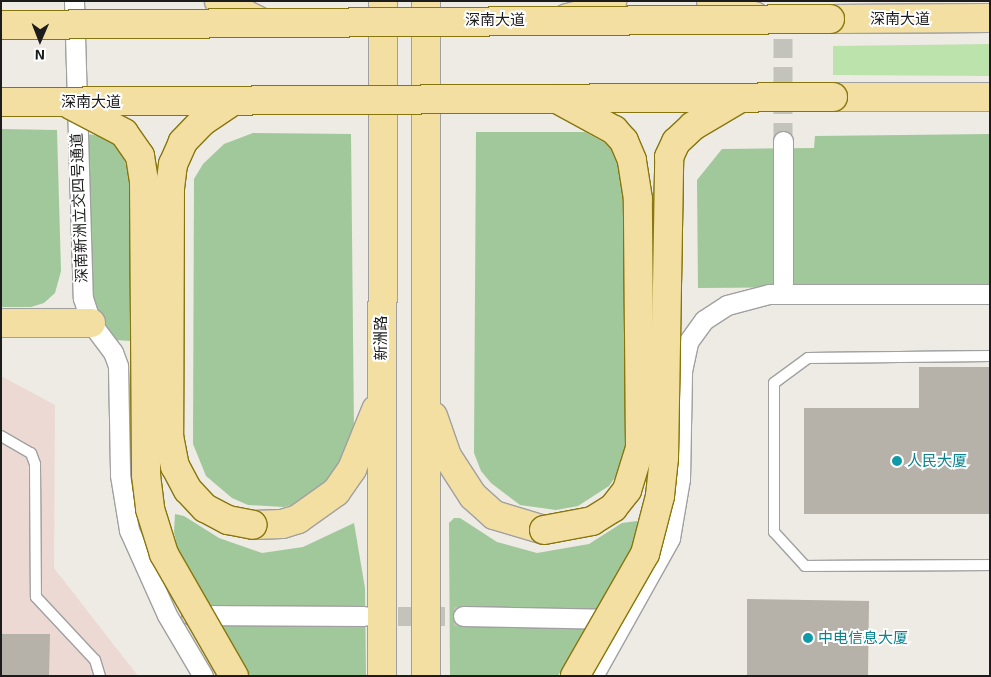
<!DOCTYPE html>
<html>
<head>
<meta charset="utf-8">
<style>
  body { margin:0 }
  #map { position:relative; width:991px; height:677px; overflow:hidden; background:#edebe3; font-family:"Exo 2","Noto Sans SC",sans-serif }
  div>[style] { position:absolute }
  [style*='--x'] { left:calc(var(--x)*1px); top:calc(var(--y)*1px); width:calc(var(--w)*1px); rotate:calc(var(--a)*1deg) }
  .commercial>* { inset:0; background:#ecd9d3 }
  .grass>* { inset:0; background:#bde3ad }
  .forest>* { inset:0; background:#a0c89b }
  .building>* { inset:0; background:#b6b1a9 }
  .street-tunnel>* { height:19px; margin-top:-9.5px; transform-origin:0; background:repeating-linear-gradient(90deg,#c3c2bb 0 19px,transparent 0 28px) }
  .roads { filter:drop-shadow(1px 0 #a0a0a0) drop-shadow(-1px 0 #a0a0a0) drop-shadow(0 1px #a0a0a0) drop-shadow(0 -1px #a0a0a0) }
  .lane>* { height:10px; margin:-5px; padding:0 5px; transform-origin:5px; border-radius:5px; background:#fff }
  .street>* { height:19px; margin:-9.5px; padding:0 9.5px; transform-origin:9.5px; border-radius:9.5px; background:#fff }
  .primary>* { height:28px; margin:-14px; padding:0 14px; transform-origin:14px; border-radius:14px; background:#f3dfa1 }
  .bridges { filter:drop-shadow(1px 0 #87760d) drop-shadow(-1px 0 #87760d) drop-shadow(0 1px #87760d) drop-shadow(0 -1px #87760d) }
  .primary-bridge>* { height:28px; margin:-14px; padding:0 14px; transform-origin:14px; border-radius:14px; background:#f3dfa1 }
  .dots>* { width:14px; height:14px; translate:-50% -50%; box-sizing:border-box; border:2px solid #fff; border-radius:50% }
  span { translate:-50% -50%; white-space:nowrap; text-align:center; line-height:1.15; -webkit-text-stroke:4px #fff; paint-order:stroke }
  .street-label { font-size:15px; color:#1c1c1c }
  .culture-label { font-size:15px; color:#0d838f }
  .left { translate:0 -50%; text-align:left }
  .frame { position:absolute; inset:0; border:2px solid #1c1c1c; pointer-events:none }
  .north { position:absolute; left:15px; top:15px; width:50px; height:50px; -webkit-text-stroke:4px #fff; paint-order:stroke; rotate:181deg; font-size:14px; font-weight:700; line-height:20px; text-align:center; color:#1c1c1c }
  .north::after { content:''; display:block; margin:auto; width:18px; height:22px; background:#1c1c1c; clip-path:polygon(50% 0,100% 100%,50% 72%,0 100%) }
</style>
</head>
<body>
<div id="map">
  <div class="commercial">
    <div style="clip-path:polygon(1px 376px,55px 405px,54px 568px,138px 676px,1px 676px)"></div>
  </div>
  <div class="grass">
    <div style="clip-path:polygon(990px 44px,990px 76px,833px 75px,833px 46px)"></div>
  </div>
  <div class="forest">
    <div style="clip-path:polygon(1px 129px,57px 130px,61px 271px,55px 293px,44px 303px,31px 307px,1px 307px)"></div>
    <div style="clip-path:polygon(476px 132px,585px 132px,611px 146px,623px 162px,631px 430px,621px 469px,609px 486px,578px 506px,556px 510px,520px 505px,491px 483px,481px 471px,474px 453px)"></div>
    <div style="clip-path:polygon(253px 133px,351px 134px,354px 432px,345px 468px,303px 502px,284px 507px,248px 505px,232px 498px,206px 476px,193px 444px,194px 179px,203px 164px,224px 144px)"></div>
    <div style="clip-path:polygon(87px 134px,101px 136px,113px 143px,122px 153px,129px 173px,131px 341px,115px 340px,91px 313px)"></div>
    <div style="clip-path:polygon(990px 134px,990px 286px,698px 288px,697px 180px,722px 149px,814px 148px,815px 136px)"></div>
    <div style="clip-path:polygon(175px 514px,184px 516px,219px 538px,262px 553px,303px 547px,354px 523px,365px 588px,366px 676px,251px 676px,205px 607px,178px 550px,174px 532px)"></div>
    <div style="clip-path:polygon(454px 518px,460px 518px,497px 542px,537px 553px,589px 544px,622px 523px,637px 521px,639px 530px,629px 555px,558px 676px,450px 676px,449px 523px)"></div>
  </div>
  <div class="building">
    <div style="clip-path:polygon(919px 367px,990px 367px,990px 514px,804px 514px,804px 408px,919px 408px)"></div>
    <div style="clip-path:polygon(747px 599px,869px 601px,868px 676px,747px 676px)"></div>
    <div style="clip-path:polygon(1px 634px,50px 634px,49px 676px,1px 676px)"></div>
  </div>
  <div class="street-tunnel">
    <div style="--x:783;--y:141;--w:140;--a:-90"></div>
    <div style="--x:370;--y:616;--w:93;--a:0"></div>
  </div>
  <div class="roads">
    <div class="lane">
      <div style="--x:990;--y:356;--w:182;--a:179.4"></div>
      <div style="--x:808;--y:358;--w:42;--a:143.7"></div>
      <div style="--x:774;--y:383;--w:149;--a:90"></div>
      <div style="--x:774;--y:532;--w:46;--a:47.6"></div>
      <div style="--x:805;--y:566;--w:185;--a:-0.3"></div>
      <div style="--x:1;--y:436;--w:34;--a:30"></div>
      <div style="--x:31;--y:453;--w:12;--a:70"></div>
      <div style="--x:35;--y:464;--w:133;--a:89.6"></div>
      <div style="--x:36;--y:597;--w:86;--a:46.9"></div>
      <div style="--x:95;--y:660;--w:17;--a:73"></div>
    </div>
    <div class="street">
      <div style="--x:74;--y:1;--w:297;--a:88.3"></div>
      <div style="--x:83;--y:298;--w:26;--a:72"></div>
      <div style="--x:91;--y:323;--w:36;--a:53"></div>
      <div style="--x:113;--y:352;--w:15;--a:70"></div>
      <div style="--x:118;--y:366;--w:109;--a:88.9"></div>
      <div style="--x:120;--y:475;--w:56;--a:80.7"></div>
      <div style="--x:129;--y:530;--w:93;--a:65.9"></div>
      <div style="--x:167;--y:615;--w:71;--a:59.5"></div>
      <div style="--x:783;--y:141;--w:153;--a:90"></div>
      <div style="--x:191;--y:615;--w:173;--a:0.3"></div>
      <div style="--x:463;--y:616;--w:154;--a:1.1"></div>
      <div style="--x:593;--y:676;--w:158;--a:-60.8"></div>
      <div style="--x:670;--y:538;--w:60;--a:-80.4"></div>
      <div style="--x:680;--y:479;--w:108;--a:-88.9"></div>
      <div style="--x:682;--y:371;--w:30;--a:-78"></div>
      <div style="--x:688;--y:342;--w:27;--a:-54"></div>
      <div style="--x:704;--y:320;--w:27;--a:-33"></div>
      <div style="--x:727;--y:305;--w:43;--a:-14.7"></div>
      <div style="--x:769;--y:294;--w:221;--a:0"></div>
    </div>
    <div class="primary">
      <div style="--x:219;--y:1;--w:45;--a:26.6"></div>
      <div style="--x:711;--y:1;--w:21;--a:28"></div>
      <div style="--x:730;--y:11;--w:25;--a:12"></div>
      <div style="--x:567;--y:18;--w:29;--a:-14"></div>
      <div style="--x:595;--y:11;--w:20;--a:-30"></div>
      <div style="--x:830;--y:19;--w:160;--a:-0.4"></div>
      <div style="--x:833;--y:97;--w:157;--a:0"></div>
      <div style="--x:1;--y:323;--w:90;--a:0"></div>
      <div style="--x:433;--y:416;--w:42;--a:70.7"></div>
      <div style="--x:447;--y:456;--w:48;--a:57"></div>
      <div style="--x:473;--y:496;--w:28;--a:42"></div>
      <div style="--x:494;--y:515;--w:52;--a:16.7"></div>
      <div style="--x:253;--y:525;--w:29;--a:-2"></div>
      <div style="--x:282;--y:524;--w:17;--a:-17"></div>
      <div style="--x:298;--y:519;--w:47;--a:-35.4"></div>
      <div style="--x:336;--y:492;--w:28;--a:-55"></div>
      <div style="--x:352;--y:469;--w:64;--a:-67.9"></div>
      <div style="--x:382;--y:676;--w:675;--a:-89.92"></div>
      <div style="--x:426;--y:676;--w:675;--a:-90"></div>
    </div>
  </div>
  <div class="bridges">
    <div class="primary-bridge">
      <div style="--x:1;--y:25;--w:829;--a:-0.41"></div>
      <div style="--x:233;--y:101;--w:37;--a:146"></div>
      <div style="--x:202;--y:122;--w:28;--a:134"></div>
      <div style="--x:183;--y:142;--w:24;--a:114"></div>
      <div style="--x:173;--y:164;--w:23;--a:97"></div>
      <div style="--x:170;--y:187;--w:249;--a:90.2"></div>
      <div style="--x:169;--y:436;--w:31;--a:79"></div>
      <div style="--x:175;--y:466;--w:27;--a:62"></div>
      <div style="--x:188;--y:490;--w:25;--a:47"></div>
      <div style="--x:205;--y:508;--w:26;--a:28"></div>
      <div style="--x:228;--y:520;--w:25;--a:11"></div>
      <div style="--x:1;--y:102;--w:832;--a:-0.34"></div>
      <div style="--x:71;--y:105;--w:60;--a:27.8"></div>
      <div style="--x:124;--y:133;--w:28;--a:55"></div>
      <div style="--x:140;--y:156;--w:24;--a:81"></div>
      <div style="--x:144;--y:180;--w:295;--a:89.6"></div>
      <div style="--x:146;--y:475;--w:34;--a:83"></div>
      <div style="--x:150;--y:509;--w:47;--a:72.7"></div>
      <div style="--x:164;--y:554;--w:141;--a:60.2"></div>
      <div style="--x:544;--y:530;--w:49;--a:-10.6"></div>
      <div style="--x:592;--y:521;--w:25;--a:-32"></div>
      <div style="--x:613;--y:508;--w:23;--a:-52"></div>
      <div style="--x:627;--y:490;--w:44;--a:-72.8"></div>
      <div style="--x:640;--y:448;--w:249;--a:-90.5"></div>
      <div style="--x:638;--y:199;--w:39;--a:-99"></div>
      <div style="--x:632;--y:160;--w:21;--a:-113"></div>
      <div style="--x:624;--y:141;--w:15;--a:-132"></div>
      <div style="--x:614;--y:130;--w:63;--a:-151.4"></div>
      <div style="--x:575;--y:676;--w:141;--a:-60.2"></div>
      <div style="--x:645;--y:554;--w:60;--a:-75.5"></div>
      <div style="--x:660;--y:496;--w:38;--a:-84"></div>
      <div style="--x:664;--y:458;--w:301;--a:-89"></div>
      <div style="--x:669;--y:157;--w:17;--a:-65"></div>
      <div style="--x:676;--y:142;--w:23;--a:-43"></div>
      <div style="--x:693;--y:126;--w:51;--a:-30.6"></div>
    </div>
  </div>
  <div class="dots">
    <div style="left:897px;top:461px;background:#0f9aa8"></div>
    <div style="left:808px;top:638px;background:#0f9aa8"></div>
  </div>
  <div class="street-label">
    <span style="left:900px;top:19px">深南大道</span>
    <span style="left:495px;top:20px">深南大道</span>
    <span style="left:91px;top:102px">深南大道</span>
    <span style="left:79px;top:208px;rotate:-92deg">深南新洲立交四号通道</span>
    <span style="left:381px;top:338px;rotate:-90deg">新洲路</span>
  </div>
  <div class="culture-label">
    <span class="left" style="left:907px;top:461px">人民大厦</span>
    <span class="left" style="left:818px;top:638px">中电信息大厦</span>
  </div>
  <div class="frame"></div>
  <div class="north">N</div>
</div>
</body>
</html>
